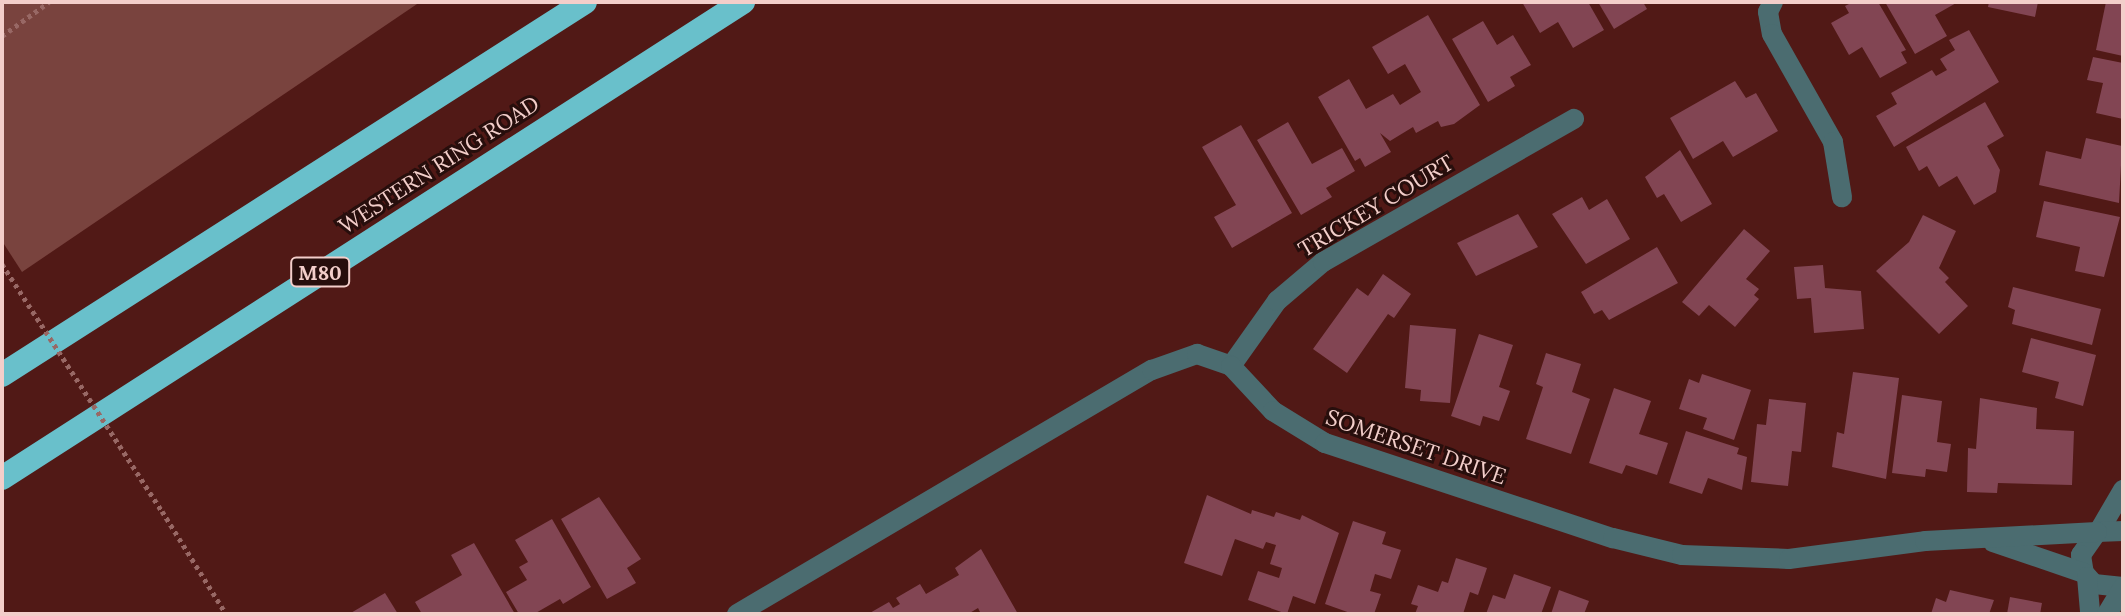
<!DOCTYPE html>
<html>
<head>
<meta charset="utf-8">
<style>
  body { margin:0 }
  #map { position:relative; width:2125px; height:616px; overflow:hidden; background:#511916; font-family:Lora,serif }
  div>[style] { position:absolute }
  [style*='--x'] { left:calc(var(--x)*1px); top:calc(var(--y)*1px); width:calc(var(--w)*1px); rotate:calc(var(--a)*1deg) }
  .green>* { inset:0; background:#79433e }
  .building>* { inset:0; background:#824553 }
  .path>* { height:5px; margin-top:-2.5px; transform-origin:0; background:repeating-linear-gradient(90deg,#986865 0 4px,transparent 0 8px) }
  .minor>* { height:20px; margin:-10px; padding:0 10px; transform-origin:10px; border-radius:10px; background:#4b6c70 }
  .highway>* { height:24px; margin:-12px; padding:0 12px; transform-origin:12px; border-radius:12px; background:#69c0cb }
  .path-bridge>* { height:5px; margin-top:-2.5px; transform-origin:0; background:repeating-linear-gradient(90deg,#986865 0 4px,transparent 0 8px) }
  span { translate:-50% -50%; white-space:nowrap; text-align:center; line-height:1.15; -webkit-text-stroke:6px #270e0c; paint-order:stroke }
  .shield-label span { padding:2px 6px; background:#270e0c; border:2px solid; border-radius:6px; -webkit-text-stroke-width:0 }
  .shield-label { font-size:20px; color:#f3ceca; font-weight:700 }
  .street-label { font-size:22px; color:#f3ceca }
  .frame { position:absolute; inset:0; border:4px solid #f3ceca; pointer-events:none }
</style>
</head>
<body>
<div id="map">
  <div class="green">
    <div style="clip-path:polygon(2px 2px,420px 2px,22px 272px,2px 241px)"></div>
  </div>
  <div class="building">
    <div style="clip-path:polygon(1522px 2px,1588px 2px,1604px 30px,1573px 48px,1558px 22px,1540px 33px)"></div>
    <div style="clip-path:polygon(1598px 2px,1643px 2px,1647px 9px,1614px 29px)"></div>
    <div style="clip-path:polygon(1853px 2px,1878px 2px,1906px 50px,1901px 52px,1907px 63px,1880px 78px,1862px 47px,1849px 55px,1831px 23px,1849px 13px,1845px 6px)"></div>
    <div style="clip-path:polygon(1885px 2px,1958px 2px,1935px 15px,1947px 36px,1915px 54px)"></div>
    <div style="clip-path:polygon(1989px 2px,2038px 2px,2035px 17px,1988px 7px)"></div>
    <div style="clip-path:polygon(2106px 2px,2123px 2px,2123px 56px,2096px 50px)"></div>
    <div style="clip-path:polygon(1428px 15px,1480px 105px,1454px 124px,1441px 127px,1438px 121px,1416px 133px,1413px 127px,1390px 141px,1380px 133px,1391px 152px,1365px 167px,1360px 158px,1355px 161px,1318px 97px,1349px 79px,1366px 109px,1393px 94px,1400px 105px,1421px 92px,1405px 64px,1388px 74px,1372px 47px)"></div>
    <div style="clip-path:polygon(1483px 21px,1497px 45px,1513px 35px,1531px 65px,1510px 77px,1515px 86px,1488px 102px,1452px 39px)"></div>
    <div style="clip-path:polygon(1969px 30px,1999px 82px,1894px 147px,1876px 116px,1897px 104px,1891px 93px,1932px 70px,1936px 76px,1947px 70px,1940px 59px,1955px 50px,1949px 40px)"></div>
    <div style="clip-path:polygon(2093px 57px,2123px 63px,2123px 119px,2096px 113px,2103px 83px,2087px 80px)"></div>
    <div style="clip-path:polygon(1735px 81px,1746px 98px,1756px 93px,1778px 131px,1733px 157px,1723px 141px,1693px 159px,1670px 118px)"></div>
    <div style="clip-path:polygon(1985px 102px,2004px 136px,1987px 146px,2000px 170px,1996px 192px,1974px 205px,1957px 176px,1939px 187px,1927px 166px,1919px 171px,1906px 147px)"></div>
    <div style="clip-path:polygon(1288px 122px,1312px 164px,1342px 148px,1355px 171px,1326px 188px,1332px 197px,1301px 215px,1257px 140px)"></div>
    <div style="clip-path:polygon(1241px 125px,1292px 213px,1232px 248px,1214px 217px,1236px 205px,1202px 147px)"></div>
    <div style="clip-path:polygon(2086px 138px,2122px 146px,2119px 203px,2039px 185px,2046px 151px,2081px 159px)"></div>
    <div style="clip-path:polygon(1680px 150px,1712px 204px,1681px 222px,1664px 194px,1657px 198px,1645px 177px)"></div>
    <div style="clip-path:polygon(1582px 197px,1589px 210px,1607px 199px,1630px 239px,1586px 264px,1552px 214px)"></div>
    <div style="clip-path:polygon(2044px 201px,2120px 217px,2104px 277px,2075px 271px,2080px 247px,2036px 237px)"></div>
    <div style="clip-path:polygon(1518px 214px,1538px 247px,1476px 276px,1457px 243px)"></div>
    <div style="clip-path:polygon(1923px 215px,1956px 231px,1939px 268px,1949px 278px,1945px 282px,1968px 306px,1939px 334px,1876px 271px,1909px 242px)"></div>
    <div style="clip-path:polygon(1744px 229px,1770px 251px,1746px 279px,1759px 289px,1754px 295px,1759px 299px,1735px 327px,1709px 305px,1699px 316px,1682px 302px)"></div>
    <div style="clip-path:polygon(1657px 247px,1678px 283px,1609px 320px,1602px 310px,1594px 314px,1581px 292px)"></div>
    <div style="clip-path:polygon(1823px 265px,1825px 288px,1861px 291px,1864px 329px,1814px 333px,1811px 298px,1797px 299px,1794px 267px)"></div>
    <div style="clip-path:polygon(1383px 274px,1411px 294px,1394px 318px,1388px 314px,1347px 373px,1313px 349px,1357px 288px,1368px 296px)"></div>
    <div style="clip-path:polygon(2013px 287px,2101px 309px,2092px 345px,2012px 324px,2015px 310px,2008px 307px)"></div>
    <div style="clip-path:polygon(1410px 325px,1456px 329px,1450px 403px,1420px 401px,1421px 390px,1405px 388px)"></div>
    <div style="clip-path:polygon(1479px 334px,1513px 345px,1499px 387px,1510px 391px,1499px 421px,1483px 416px,1480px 426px,1451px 416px)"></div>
    <div style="clip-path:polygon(2031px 338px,2096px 355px,2083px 406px,2055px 398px,2059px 382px,2022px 372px)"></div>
    <div style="clip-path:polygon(1546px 353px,1581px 364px,1572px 392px,1590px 399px,1571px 454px,1526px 439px,1543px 387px,1536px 384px)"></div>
    <div style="clip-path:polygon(1853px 372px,1899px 378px,1886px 479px,1832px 467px,1837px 432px,1844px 434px)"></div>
    <div style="clip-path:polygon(1702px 374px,1751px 390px,1734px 440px,1703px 429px,1707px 418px,1679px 409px,1689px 379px,1699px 383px)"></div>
    <div style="clip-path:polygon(1614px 388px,1651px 401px,1639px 434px,1668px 443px,1657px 475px,1626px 465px,1622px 474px,1589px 463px)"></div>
    <div style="clip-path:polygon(1902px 395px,1942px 401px,1937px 442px,1951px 444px,1947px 472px,1926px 469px,1925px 477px,1892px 473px)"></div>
    <div style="clip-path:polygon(1980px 398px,2037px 408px,2036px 429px,2074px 431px,2072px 485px,1998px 483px,1997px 493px,1967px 492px,1968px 448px,1976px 449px)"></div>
    <div style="clip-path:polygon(1769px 399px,1806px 403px,1801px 452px,1792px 451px,1788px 486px,1751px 482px,1757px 424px,1766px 425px)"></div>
    <div style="clip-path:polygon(1686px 431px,1739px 448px,1737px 454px,1747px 457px,1742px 490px,1708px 478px,1702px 494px,1669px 483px)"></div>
    <div style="clip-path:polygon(1207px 495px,1251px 514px,1252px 510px,1274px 517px,1276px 512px,1300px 520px,1302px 515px,1339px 533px,1315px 604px,1293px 596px,1287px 614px,1248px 600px,1258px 571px,1279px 578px,1282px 568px,1270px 564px,1276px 545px,1266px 542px,1263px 549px,1235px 539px,1222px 576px,1184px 563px)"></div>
    <div style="clip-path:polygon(599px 497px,641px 559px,627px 568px,636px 583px,607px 599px,561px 519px)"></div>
    <div style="clip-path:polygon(552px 519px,591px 587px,563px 604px,560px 599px,534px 614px,519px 614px,506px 592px,527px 580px,519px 567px,528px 562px,515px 540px)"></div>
    <div style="clip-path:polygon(1353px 521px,1386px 532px,1382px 544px,1401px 550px,1391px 579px,1375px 574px,1370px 591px,1381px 594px,1374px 614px,1353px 614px,1325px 604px)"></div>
    <div style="clip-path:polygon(474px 543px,515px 614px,422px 614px,415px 602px,462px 575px,451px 555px)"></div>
    <div style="clip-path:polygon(981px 549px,1018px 614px,981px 614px,978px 608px,968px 614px,868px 614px,889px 602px,893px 608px,900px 604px,896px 598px,920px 584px,926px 594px,959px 575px,955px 568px)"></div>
    <div style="clip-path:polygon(1456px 558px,1487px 568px,1478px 595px,1470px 592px,1463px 614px,1415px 614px,1418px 606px,1411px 604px,1418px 585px,1438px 592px,1442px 581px,1448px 583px)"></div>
    <div style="clip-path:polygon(1514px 574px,1551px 587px,1541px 614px,1486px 614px,1493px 595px,1505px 599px)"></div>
    <div style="clip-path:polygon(1559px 590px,1589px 601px,1584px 614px,1551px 614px)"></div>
    <div style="clip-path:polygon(1950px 590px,1994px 600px,1989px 614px,1931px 614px,1936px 598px,1946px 602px)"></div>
    <div style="clip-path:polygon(385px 593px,398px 614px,349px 614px)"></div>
    <div style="clip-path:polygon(2010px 597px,2042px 603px,2040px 614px,2007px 614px)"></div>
  </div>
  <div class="path">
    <div style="--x:2;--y:36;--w:58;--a:-35.9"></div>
    <div style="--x:162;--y:511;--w:121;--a:58.1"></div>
  </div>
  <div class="minor">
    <div style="--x:1773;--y:2;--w:11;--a:117"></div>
    <div style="--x:1768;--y:12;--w:22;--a:80"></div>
    <div style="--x:1772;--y:34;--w:124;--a:60.5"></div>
    <div style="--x:1833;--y:142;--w:56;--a:80.7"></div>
    <div style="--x:1231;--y:366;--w:80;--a:-54.7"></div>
    <div style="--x:1277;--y:301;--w:60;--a:-40.3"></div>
    <div style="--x:1323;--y:262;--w:289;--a:-29.7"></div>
    <div style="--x:2099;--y:531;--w:48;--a:-59.7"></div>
    <div style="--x:2123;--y:531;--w:26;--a:178"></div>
    <div style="--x:2097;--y:532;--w:28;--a:125"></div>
    <div style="--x:2081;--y:555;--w:18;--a:81"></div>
    <div style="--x:2084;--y:573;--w:15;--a:48"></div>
    <div style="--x:2094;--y:584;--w:29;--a:6"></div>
    <div style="--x:1993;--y:542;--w:96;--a:18.8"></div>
    <div style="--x:2087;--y:577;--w:37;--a:85"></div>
    <div style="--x:737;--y:614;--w:481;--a:-30.5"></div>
    <div style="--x:1152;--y:370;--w:48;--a:-19.6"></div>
    <div style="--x:1197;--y:354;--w:36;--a:19"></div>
    <div style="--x:1231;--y:366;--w:62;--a:47"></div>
    <div style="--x:1273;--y:411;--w:61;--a:31.6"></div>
    <div style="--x:1325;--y:443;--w:303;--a:18.3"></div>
    <div style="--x:1613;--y:538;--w:71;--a:13.8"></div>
    <div style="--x:1682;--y:555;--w:107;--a:2.1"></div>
    <div style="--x:1789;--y:559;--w:137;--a:-7.5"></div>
    <div style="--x:1925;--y:541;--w:172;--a:-3"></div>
    <div style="--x:2107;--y:614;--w:31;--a:-59"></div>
  </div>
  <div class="highway">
    <div style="--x:2;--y:375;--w:692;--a:-32.61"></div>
    <div style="--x:2;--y:478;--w:881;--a:-32.72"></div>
  </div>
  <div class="path-bridge">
    <div style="--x:2;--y:264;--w:294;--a:57.1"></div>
  </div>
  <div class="shield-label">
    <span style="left:320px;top:272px">M80</span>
  </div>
  <div class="street-label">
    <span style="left:439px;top:165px;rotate:-33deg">WESTERN RING ROAD</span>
    <span style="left:1376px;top:206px;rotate:-31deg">TRICKEY COURT</span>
    <span style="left:1416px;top:447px;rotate:19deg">SOMERSET DRIVE</span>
  </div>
  <div class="frame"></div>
</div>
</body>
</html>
